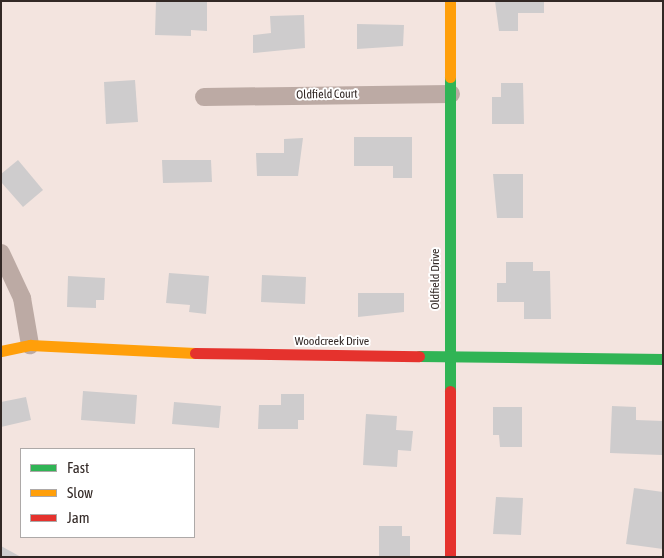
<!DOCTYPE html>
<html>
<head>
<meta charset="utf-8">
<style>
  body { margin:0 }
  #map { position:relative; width:664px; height:558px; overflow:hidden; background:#f3e4df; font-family:"Asap Condensed",sans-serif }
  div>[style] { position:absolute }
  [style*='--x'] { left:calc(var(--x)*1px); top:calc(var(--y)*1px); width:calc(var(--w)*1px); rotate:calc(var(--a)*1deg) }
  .building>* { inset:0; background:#cecccd }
  .street>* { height:18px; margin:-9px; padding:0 9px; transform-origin:9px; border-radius:9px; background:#bcaaa4 }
  .fast>* { height:11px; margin:-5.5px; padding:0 5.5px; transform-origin:5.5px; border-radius:5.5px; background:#30b455 }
  .slow>* { height:11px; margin:-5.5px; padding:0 5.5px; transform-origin:5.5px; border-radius:5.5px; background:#ff9f0a }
  .jam>* { height:11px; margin:-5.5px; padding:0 5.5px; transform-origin:5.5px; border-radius:5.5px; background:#e5322d }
  span { translate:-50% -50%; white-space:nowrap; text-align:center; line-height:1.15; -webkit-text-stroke:4px #fff; paint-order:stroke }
  .street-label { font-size:12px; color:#322825 }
  .frame { position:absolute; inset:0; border:2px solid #322825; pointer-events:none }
  .legend { position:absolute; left:20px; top:448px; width:175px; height:90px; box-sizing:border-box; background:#fff; border:1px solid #ada9a8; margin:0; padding:6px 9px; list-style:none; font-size:15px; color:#322825 }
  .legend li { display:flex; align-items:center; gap:10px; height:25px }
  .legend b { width:25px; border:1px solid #ada9a8 }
</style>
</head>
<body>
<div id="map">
  <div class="building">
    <div style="clip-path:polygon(156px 1px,207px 1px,207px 31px,191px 30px,191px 36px,155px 35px)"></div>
    <div style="clip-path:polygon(495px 1px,544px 1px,544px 13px,518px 13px,518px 31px,499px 31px)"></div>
    <div style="clip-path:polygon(304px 15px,305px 48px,253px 53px,253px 35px,271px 33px,270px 16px)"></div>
    <div style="clip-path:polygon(357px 24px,404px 25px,403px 46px,357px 49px)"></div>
    <div style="clip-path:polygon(135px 80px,138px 122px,106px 124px,104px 82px)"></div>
    <div style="clip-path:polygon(501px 83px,523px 83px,524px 124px,492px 124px,492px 97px,501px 97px)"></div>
    <div style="clip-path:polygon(354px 137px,412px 137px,412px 178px,393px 178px,393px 166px,354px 166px)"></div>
    <div style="clip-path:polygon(303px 138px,298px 176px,257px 176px,256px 153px,284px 153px,284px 139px)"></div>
    <div style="clip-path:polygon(18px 160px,43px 190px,23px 207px,1px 182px,1px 174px)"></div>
    <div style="clip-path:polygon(162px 160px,211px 160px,212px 182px,163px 183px)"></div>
    <div style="clip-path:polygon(493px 174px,523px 174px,523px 218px,497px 218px)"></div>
    <div style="clip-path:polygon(506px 262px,533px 262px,533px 271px,550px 271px,551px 319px,524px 319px,524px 302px,497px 302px,497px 283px,506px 283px)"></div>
    <div style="clip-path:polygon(169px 273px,209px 276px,206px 314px,189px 312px,190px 305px,166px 303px)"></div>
    <div style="clip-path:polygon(262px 275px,306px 277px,305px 304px,261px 302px)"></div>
    <div style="clip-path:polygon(68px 276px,105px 278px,104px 300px,96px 300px,96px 308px,67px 307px)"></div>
    <div style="clip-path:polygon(358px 293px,404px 293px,404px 312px,358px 317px)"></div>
    <div style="clip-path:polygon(83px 391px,137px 395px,135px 424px,81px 420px)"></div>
    <div style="clip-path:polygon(281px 394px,304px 394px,304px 420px,298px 420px,298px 429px,258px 429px,259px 405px,281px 405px)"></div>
    <div style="clip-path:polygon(26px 397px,31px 420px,1px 427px,1px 402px)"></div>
    <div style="clip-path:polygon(174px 402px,221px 406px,219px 428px,172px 424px)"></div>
    <div style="clip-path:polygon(612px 406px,636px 407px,636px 420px,663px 421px,662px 455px,610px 453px)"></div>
    <div style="clip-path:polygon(493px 407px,522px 407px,522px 447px,500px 447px,499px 435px,493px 435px)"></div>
    <div style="clip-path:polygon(366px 414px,397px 416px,396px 430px,413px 431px,411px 451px,398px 450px,397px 467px,363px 465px)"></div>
    <div style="clip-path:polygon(634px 488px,663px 492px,663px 549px,626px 544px)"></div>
    <div style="clip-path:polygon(496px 497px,523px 498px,521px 535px,493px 534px)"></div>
    <div style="clip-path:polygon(379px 526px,402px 526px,402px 536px,410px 536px,410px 557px,379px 557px)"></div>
    <div style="clip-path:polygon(1px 546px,21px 557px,1px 557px)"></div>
  </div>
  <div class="street">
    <div style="--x:204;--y:97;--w:247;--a:-0.7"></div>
    <div style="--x:1;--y:253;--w:50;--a:65"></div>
    <div style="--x:22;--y:298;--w:48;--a:80.3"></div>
  </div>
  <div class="fast">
    <div style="--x:450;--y:77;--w:314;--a:90"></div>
    <div style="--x:419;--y:356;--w:244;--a:0.7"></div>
  </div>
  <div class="slow">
    <div style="--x:450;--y:1;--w:76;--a:90"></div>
    <div style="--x:1;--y:351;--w:30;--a:-12"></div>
    <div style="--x:30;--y:345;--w:165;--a:2.8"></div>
  </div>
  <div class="jam">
    <div style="--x:195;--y:353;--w:224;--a:0.8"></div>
    <div style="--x:450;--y:391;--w:166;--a:90"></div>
  </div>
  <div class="street-label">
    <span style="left:327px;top:95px;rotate:-1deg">Oldfield Court</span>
    <span style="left:436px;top:279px;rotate:-90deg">Oldfield Drive</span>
    <span style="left:332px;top:342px">Woodcreek Drive</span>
  </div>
  <div class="frame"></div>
  <ul class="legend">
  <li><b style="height:6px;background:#30b455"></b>Fast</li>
  <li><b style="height:6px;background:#ff9f0a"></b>Slow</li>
  <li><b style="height:6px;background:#e5322d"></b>Jam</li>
  </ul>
</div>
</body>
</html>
